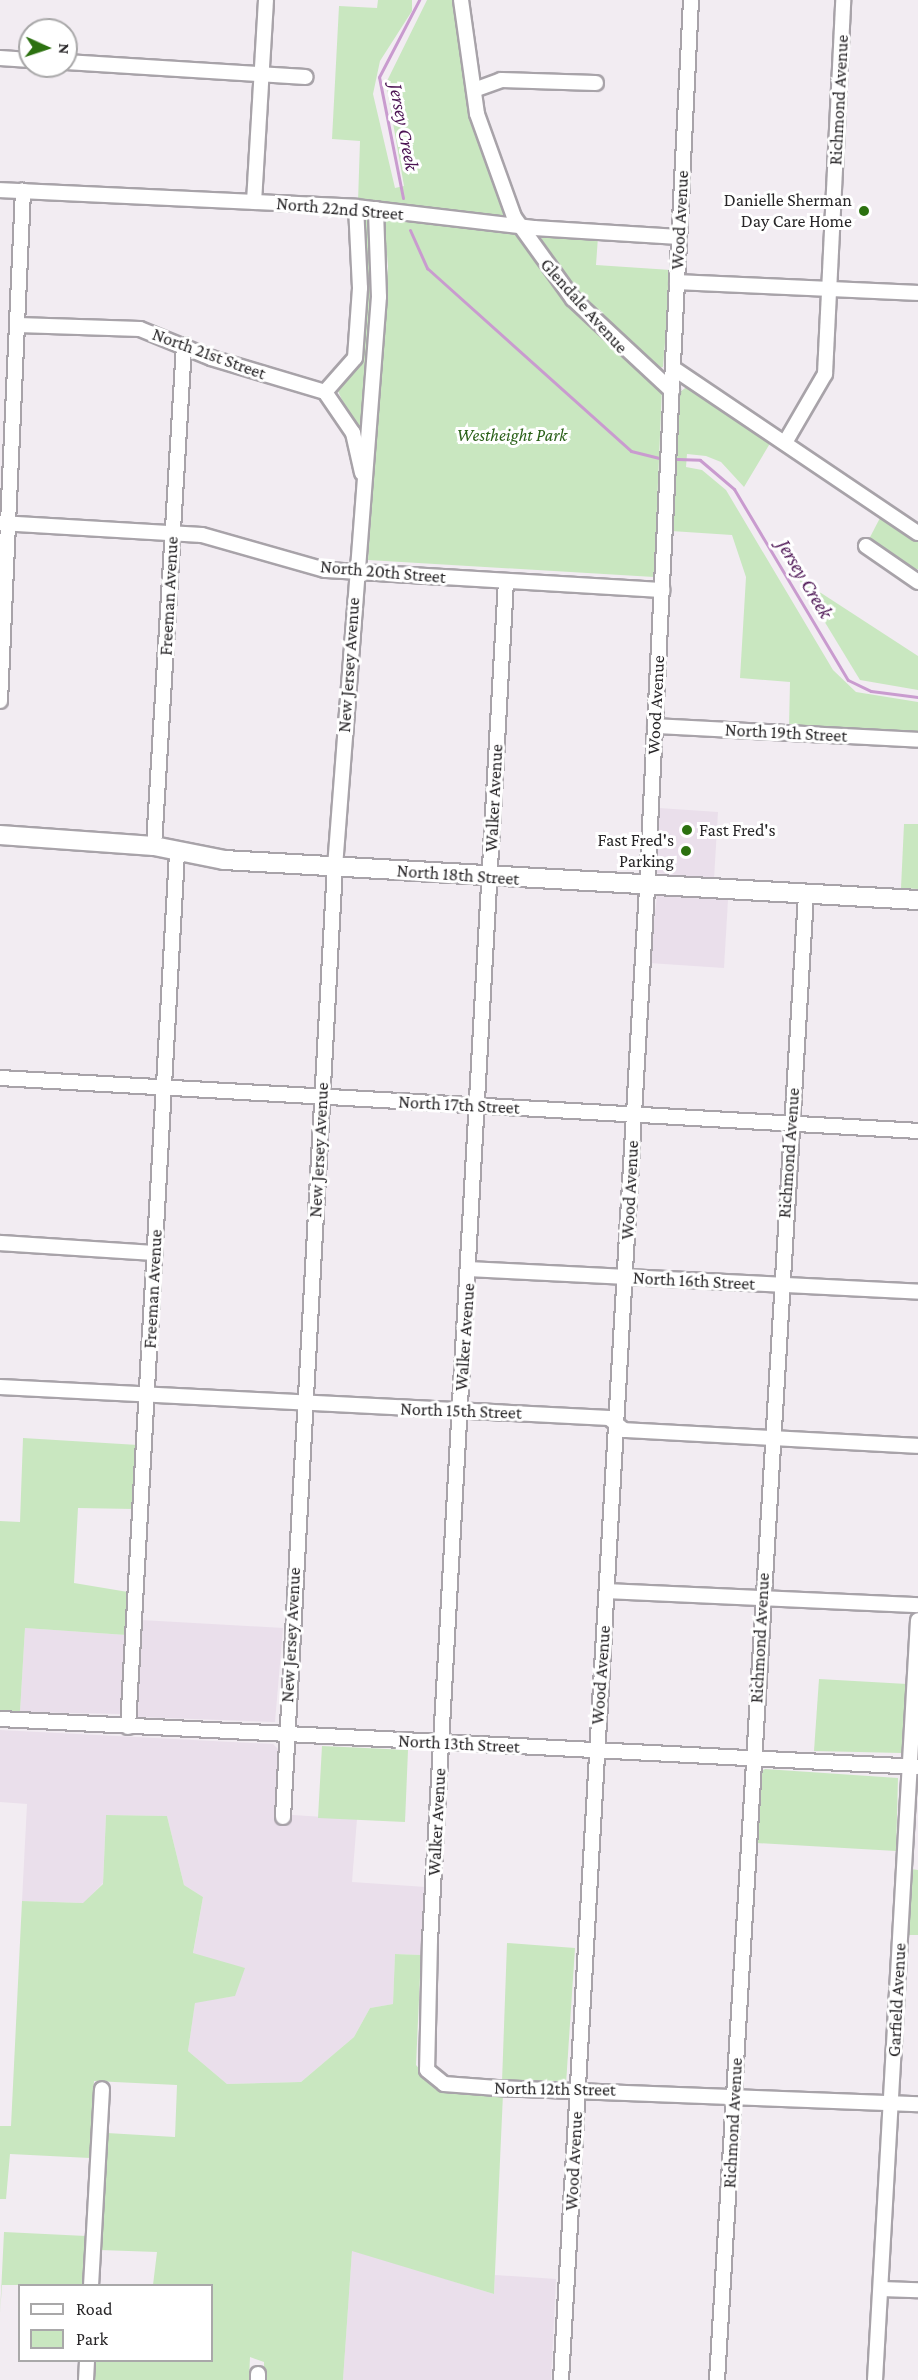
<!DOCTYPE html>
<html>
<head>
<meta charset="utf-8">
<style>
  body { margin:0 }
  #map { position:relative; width:918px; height:2380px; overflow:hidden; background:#f2ecf2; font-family:"Crimson Pro",serif }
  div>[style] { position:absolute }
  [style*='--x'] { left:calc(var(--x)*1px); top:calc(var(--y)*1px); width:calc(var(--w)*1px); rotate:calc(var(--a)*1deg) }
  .built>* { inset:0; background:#eadfeb }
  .green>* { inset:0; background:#c9e7c0 }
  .stream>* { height:3px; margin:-1.5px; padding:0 1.5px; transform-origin:1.5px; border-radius:1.5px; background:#c99bcf }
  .roads { filter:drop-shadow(2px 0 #a8a3a9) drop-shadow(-2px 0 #a8a3a9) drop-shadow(0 2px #a8a3a9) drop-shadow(0 -2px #a8a3a9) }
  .minor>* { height:14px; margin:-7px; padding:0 7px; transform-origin:7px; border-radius:7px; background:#fff }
  .major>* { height:18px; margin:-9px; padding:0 9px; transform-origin:9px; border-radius:9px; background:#fff }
  .dots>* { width:16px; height:16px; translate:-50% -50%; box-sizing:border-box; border:3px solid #fff; border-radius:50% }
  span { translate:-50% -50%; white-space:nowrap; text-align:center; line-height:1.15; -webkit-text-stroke:6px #fff; paint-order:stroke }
  .street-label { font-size:18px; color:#282628 }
  .poi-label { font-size:18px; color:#282628 }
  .right { translate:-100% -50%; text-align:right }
  .left { translate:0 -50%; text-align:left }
  .park-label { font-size:18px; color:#2b6119; font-style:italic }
  .water-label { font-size:20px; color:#4b1353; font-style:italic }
  .legend { position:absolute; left:18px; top:2284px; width:195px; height:78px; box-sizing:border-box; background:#fff; border:2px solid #a9a8a9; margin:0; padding:8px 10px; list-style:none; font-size:18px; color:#282628 }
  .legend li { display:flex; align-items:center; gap:12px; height:30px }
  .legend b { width:30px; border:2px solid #a9a8a9 }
  .north { position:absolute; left:18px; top:18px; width:60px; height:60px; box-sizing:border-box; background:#fff; border:2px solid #a9a8a9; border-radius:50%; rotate:93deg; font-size:16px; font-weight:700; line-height:24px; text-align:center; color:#282628 }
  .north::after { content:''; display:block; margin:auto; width:21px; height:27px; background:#2c7110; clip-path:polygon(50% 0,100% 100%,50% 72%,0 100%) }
</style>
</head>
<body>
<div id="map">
  <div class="built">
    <div style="clip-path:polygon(659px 808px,718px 812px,714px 879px,656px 873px)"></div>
    <div style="clip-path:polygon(657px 896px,728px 900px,724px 968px,649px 963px)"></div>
    <div style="clip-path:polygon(141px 1620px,283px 1628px,275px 1722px,138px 1717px)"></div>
    <div style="clip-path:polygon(25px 1628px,126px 1635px,120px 1714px,20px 1712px)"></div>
    <div style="clip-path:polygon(0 1730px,273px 1744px,278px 1749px,276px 1814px,357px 1819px,352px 1882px,426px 1887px,421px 1955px,395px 1954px,393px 2004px,370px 2008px,354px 2037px,301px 2082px,227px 2084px,188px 2051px,195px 2002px,235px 1996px,193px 1954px,203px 1897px,184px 1885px,167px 1816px,106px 1815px,103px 1883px,84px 1903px,22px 1901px,27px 1804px,0 1802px)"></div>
    <div style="clip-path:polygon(352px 2250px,494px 2294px,495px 2275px,556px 2279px,551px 2380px,343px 2380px)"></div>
  </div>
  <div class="green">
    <div style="clip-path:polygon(378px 0,412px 0,412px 11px,380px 61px,373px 94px,395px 188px,404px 186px,386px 83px,427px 0,455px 0,505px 216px,358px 202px,360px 141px,332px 139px,339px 6px,377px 8px)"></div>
    <div style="clip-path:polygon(366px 214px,373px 231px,363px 448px,338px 391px,354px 368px)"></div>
    <div style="clip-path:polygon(389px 217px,518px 230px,589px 323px,662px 388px,654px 577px,368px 560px,388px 266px,384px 220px)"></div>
    <div style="clip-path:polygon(544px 234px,598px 237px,596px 265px,671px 270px,663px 367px,656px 369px,613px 331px,565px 282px,539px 243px)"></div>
    <div style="clip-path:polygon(689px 385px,772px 440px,744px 487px,721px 462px,706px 456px,687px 454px,686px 467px,702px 470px,726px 490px,833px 670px,856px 692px,918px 702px,918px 733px,789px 727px,790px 682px,740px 678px,746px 577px,732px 535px,671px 531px,680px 392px)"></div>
    <div style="clip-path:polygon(881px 516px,918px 542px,918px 569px,912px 571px,867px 543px)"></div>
    <div style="clip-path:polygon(798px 578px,918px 656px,918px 690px,860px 680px)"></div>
    <div style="clip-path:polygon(904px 824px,918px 824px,918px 889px,901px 888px)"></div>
    <div style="clip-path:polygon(23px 1438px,138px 1445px,133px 1509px,78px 1508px,74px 1583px,128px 1592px,126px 1635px,25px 1628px,20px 1712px,0 1710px,0 1521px,20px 1522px)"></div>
    <div style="clip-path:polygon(819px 1679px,907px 1684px,902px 1753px,814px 1751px)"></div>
    <div style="clip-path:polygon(322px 1746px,408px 1750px,405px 1822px,318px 1818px)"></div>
    <div style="clip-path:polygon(765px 1769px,898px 1778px,896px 1851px,756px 1843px,760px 1772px)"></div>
    <div style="clip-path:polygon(106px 1815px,167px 1816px,184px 1885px,203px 1897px,193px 1953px,245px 1968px,235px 1996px,195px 2003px,188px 2051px,227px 2084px,301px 2082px,354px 2037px,370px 2008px,393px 2004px,395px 1954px,421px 1955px,416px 2065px,436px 2088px,503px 2094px,494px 2294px,352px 2251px,343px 2380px,264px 2380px,264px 2362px,250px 2357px,249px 2380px,93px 2380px,94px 2361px,212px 2360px,212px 2286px,153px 2285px,157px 2252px,100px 2250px,107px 2133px,175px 2137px,177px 2085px,94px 2081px,90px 2158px,10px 2154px,6px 2199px,0 2199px,0 2126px,11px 2126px,22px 1901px,83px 1903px,103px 1884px)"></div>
    <div style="clip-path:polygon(911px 1869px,918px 1870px,918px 1935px,907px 1935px)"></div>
    <div style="clip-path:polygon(507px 1943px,575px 1948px,566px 2084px,502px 2082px)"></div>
    <div style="clip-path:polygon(4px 2232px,86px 2236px,83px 2285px,2px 2285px,0 2314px)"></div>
  </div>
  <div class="stream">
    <div style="--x:403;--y:198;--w:123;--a:-101.2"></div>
    <div style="--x:379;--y:77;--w:87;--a:-62.5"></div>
    <div style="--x:410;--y:230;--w:42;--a:65.9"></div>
    <div style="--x:427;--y:268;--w:274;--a:41.9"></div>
    <div style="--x:631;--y:451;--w:29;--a:14"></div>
    <div style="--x:677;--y:459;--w:23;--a:2"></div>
    <div style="--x:700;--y:460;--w:45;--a:40.5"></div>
    <div style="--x:734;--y:489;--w:222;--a:59.2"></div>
    <div style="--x:848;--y:680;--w:25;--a:26"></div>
    <div style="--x:871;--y:691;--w:47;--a:7.3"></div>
  </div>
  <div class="roads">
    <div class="minor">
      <div style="--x:461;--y:0;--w:115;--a:82"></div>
      <div style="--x:477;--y:114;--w:109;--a:70.2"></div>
      <div style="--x:514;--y:217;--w:101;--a:54.3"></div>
      <div style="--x:573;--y:299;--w:135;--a:42.9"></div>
      <div style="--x:0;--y:58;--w:30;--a:4"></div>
      <div style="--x:66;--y:62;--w:240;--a:3.6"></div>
      <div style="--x:474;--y:90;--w:29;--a:-20"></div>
      <div style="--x:501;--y:80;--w:95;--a:1.8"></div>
      <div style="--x:0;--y:190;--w:356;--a:2.7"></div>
      <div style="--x:356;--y:207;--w:179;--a:6.7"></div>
      <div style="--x:534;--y:228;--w:145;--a:3.6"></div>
      <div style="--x:254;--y:202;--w:202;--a:-86.6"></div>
      <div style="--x:677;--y:282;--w:241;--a:2.6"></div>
      <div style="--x:18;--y:325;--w:122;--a:1.9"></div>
      <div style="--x:140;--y:329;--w:77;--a:22.2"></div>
      <div style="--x:211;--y:358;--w:119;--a:16.6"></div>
      <div style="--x:673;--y:368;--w:295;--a:34"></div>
      <div style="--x:325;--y:392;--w:45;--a:-48.6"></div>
      <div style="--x:355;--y:358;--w:70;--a:-85.9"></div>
      <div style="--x:360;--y:288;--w:81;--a:-92.8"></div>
      <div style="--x:325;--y:392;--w:50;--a:55.7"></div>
      <div style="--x:353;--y:433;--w:41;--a:77.3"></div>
      <div style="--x:786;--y:441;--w:78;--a:-59.8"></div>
      <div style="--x:825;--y:374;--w:374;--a:-87.2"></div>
      <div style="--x:0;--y:523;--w:202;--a:3.4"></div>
      <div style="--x:202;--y:535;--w:128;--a:15.9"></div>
      <div style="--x:325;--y:570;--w:338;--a:3.4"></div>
      <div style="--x:866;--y:546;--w:63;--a:34.7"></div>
      <div style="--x:506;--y:581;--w:1361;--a:93.2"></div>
      <div style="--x:430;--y:1940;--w:130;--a:91.3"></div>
      <div style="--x:427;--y:2070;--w:22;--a:39"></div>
      <div style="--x:444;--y:2084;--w:53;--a:4.3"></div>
      <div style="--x:497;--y:2088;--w:421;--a:2.2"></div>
      <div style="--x:0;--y:701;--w:511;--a:-87.42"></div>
      <div style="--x:655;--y:726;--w:263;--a:3"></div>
      <div style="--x:154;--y:846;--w:502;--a:-86.57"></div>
      <div style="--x:0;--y:1078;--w:920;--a:3.3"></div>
      <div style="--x:0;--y:1243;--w:155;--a:3.7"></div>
      <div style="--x:470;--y:1269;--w:449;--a:2.9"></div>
      <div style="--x:0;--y:1387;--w:610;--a:2.91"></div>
      <div style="--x:609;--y:1418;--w:19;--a:39"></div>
      <div style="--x:624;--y:1430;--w:294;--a:3.1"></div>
      <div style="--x:607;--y:1591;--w:311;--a:2.6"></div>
      <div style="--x:0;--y:1719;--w:919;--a:2.99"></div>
      <div style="--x:128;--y:1727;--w:876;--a:-86.79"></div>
      <div style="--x:283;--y:1817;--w:951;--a:-86.87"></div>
      <div style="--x:335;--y:867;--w:572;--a:-85.59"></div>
      <div style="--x:379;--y:297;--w:88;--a:-92"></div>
      <div style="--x:91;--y:2286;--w:197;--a:-86.8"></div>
      <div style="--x:881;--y:2289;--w:37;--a:2"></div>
      <div style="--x:86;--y:2380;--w:20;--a:-87"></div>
      <div style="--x:258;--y:2380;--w:6;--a:-90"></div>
      <div style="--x:561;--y:2380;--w:1495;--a:-86.7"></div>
      <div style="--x:647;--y:887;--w:888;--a:-87.16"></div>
      <div style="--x:717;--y:2380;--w:1487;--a:-86.57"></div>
      <div style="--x:875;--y:2380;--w:761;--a:-86.76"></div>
    </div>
    <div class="major">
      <div style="--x:0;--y:835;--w:154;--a:4.1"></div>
      <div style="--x:154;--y:846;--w:71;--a:11.3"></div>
      <div style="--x:224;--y:860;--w:695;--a:3.3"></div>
    </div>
  </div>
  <div class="dots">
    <div style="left:864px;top:211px;background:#2c7110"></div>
    <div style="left:687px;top:830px;background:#2c7110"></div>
    <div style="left:686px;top:851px;background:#2c7110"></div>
  </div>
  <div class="street-label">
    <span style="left:839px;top:100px;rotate:-87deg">Richmond Avenue</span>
    <span style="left:340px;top:209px;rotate:5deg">North 22nd Street</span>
    <span style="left:680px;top:220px;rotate:-87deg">Wood Avenue</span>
    <span style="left:584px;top:306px;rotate:48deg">Glendale Avenue</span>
    <span style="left:209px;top:354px;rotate:20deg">North 21st Street</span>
    <span style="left:383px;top:572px;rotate:5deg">North 20th Street</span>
    <span style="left:169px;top:596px;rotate:-87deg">Freeman Avenue</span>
    <span style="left:349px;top:665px;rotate:-86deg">New Jersey Avenue</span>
    <span style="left:656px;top:705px;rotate:-87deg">Wood Avenue</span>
    <span style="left:786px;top:733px;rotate:3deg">North 19th Street</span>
    <span style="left:494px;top:798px;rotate:-87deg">Walker Avenue</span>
    <span style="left:458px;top:875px;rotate:4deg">North 18th Street</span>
    <span style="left:459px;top:1105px;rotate:3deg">North 17th Street</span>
    <span style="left:319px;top:1150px;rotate:-87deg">New Jersey Avenue</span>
    <span style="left:789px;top:1153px;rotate:-86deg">Richmond Avenue</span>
    <span style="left:630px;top:1190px;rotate:-87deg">Wood Avenue</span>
    <span style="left:694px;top:1281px;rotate:3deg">North 16th Street</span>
    <span style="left:153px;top:1289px;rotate:-87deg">Freeman Avenue</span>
    <span style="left:465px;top:1337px;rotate:-86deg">Walker Avenue</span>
    <span style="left:461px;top:1411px;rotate:2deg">North 15th Street</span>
    <span style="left:291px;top:1635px;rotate:-87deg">New Jersey Avenue</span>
    <span style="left:760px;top:1638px;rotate:-87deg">Richmond Avenue</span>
    <span style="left:601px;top:1675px;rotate:-86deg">Wood Avenue</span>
    <span style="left:459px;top:1744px;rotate:3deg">North 13th Street</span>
    <span style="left:437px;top:1822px;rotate:-87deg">Walker Avenue</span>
    <span style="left:897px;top:2000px;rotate:-87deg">Garfield Avenue</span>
    <span style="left:555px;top:2089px;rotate:1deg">North 12th Street</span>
    <span style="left:733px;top:2123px;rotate:-87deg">Richmond Avenue</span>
    <span style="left:574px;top:2161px;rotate:-87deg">Wood Avenue</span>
  </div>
  <div class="poi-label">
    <span class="right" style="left:852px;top:211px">Danielle Sherman<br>Day Care Home</span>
    <span class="left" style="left:699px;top:830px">Fast Fred's</span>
    <span class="right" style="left:674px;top:851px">Fast Fred's<br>Parking</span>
  </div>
  <div class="park-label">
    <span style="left:512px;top:435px">Westheight Park</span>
  </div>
  <div class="water-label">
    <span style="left:404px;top:127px;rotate:79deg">Jersey Creek</span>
    <span style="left:805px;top:579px;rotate:59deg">Jersey Creek</span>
  </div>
  <ul class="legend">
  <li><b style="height:8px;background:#fff"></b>Road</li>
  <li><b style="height:16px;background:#c9e7c0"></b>Park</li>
  </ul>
  <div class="north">N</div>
</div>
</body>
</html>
